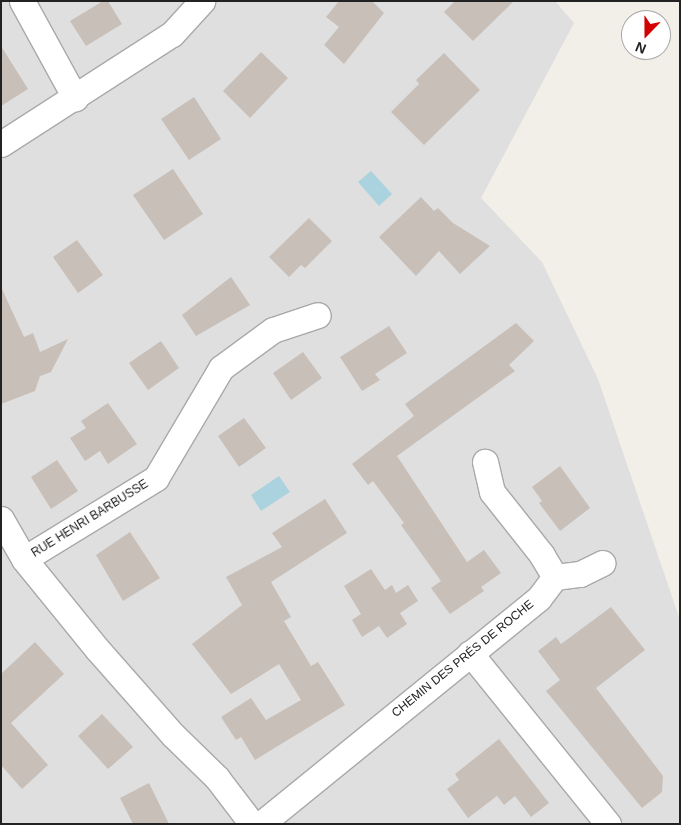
<!DOCTYPE html>
<html>
<head>
<meta charset="utf-8">
<style>
  body { margin:0 }
  #map { position:relative; width:681px; height:825px; overflow:hidden; background:#f2efe9; font-family:Arial,sans-serif }
  div>[style] { position:absolute }
  [style*='--x'] { left:calc(var(--x)*1px); top:calc(var(--y)*1px); width:calc(var(--w)*1px); rotate:calc(var(--a)*1deg) }
  .residential>* { inset:0; background:#e0dfdf }
  .water>* { inset:0; background:#aad3df }
  .building>* { inset:0; background:#c7bfb8 }
  .roads { filter:drop-shadow(1px 0 #a9a9a9) drop-shadow(-1px 0 #a9a9a9) drop-shadow(0 1px #a9a9a9) drop-shadow(0 -1px #a9a9a9) }
  .street>* { height:25px; margin:-12.5px; padding:0 12.5px; transform-origin:12.5px; border-radius:12.5px; background:#fff }
  span { translate:-50% -50%; white-space:nowrap; text-align:center; line-height:1.15; -webkit-text-stroke:5px #fff; paint-order:stroke }
  .street-label { font-size:12px; color:#222 }
  .frame { position:absolute; inset:0; border:2px solid #222; pointer-events:none }
  .north { position:absolute; left:621px; top:10px; width:50px; height:50px; box-sizing:border-box; background:#fff; border:1px solid #a7a7a7; border-radius:50%; rotate:202deg; font-size:14px; font-weight:700; line-height:20px; text-align:center; color:#222 }
  .north::after { content:''; display:block; margin:auto; width:18px; height:22px; background:#d40000; clip-path:polygon(50% 0,100% 100%,50% 72%,0 100%) }
</style>
</head>
<body>
<div id="map">
  <div class="residential">
    <div style="clip-path:polygon(1px 1px,555px 1px,574px 23px,481px 198px,542px 262px,598px 379px,680px 620px,680px 824px,1px 824px)"></div>
  </div>
  <div class="water">
    <div style="clip-path:polygon(371px 171px,392px 194px,379px 206px,358px 182px)"></div>
    <div style="clip-path:polygon(279px 476px,290px 492px,261px 511px,251px 495px)"></div>
  </div>
  <div class="building">
    <div style="clip-path:polygon(103px 1px,108px 1px,122px 24px,86px 46px,70px 21px)"></div>
    <div style="clip-path:polygon(339px 1px,372px 1px,384px 13px,344px 64px,324px 45px,339px 27px,326px 17px)"></div>
    <div style="clip-path:polygon(455px 1px,514px 1px,473px 41px,444px 12px)"></div>
    <div style="clip-path:polygon(1px 46px,28px 89px,1px 106px)"></div>
    <div style="clip-path:polygon(261px 52px,288px 78px,250px 118px,223px 91px)"></div>
    <div style="clip-path:polygon(444px 53px,480px 90px,424px 145px,391px 112px,419px 84px,416px 80px)"></div>
    <div style="clip-path:polygon(194px 97px,221px 139px,189px 160px,161px 119px)"></div>
    <div style="clip-path:polygon(173px 169px,203px 214px,164px 240px,133px 195px)"></div>
    <div style="clip-path:polygon(421px 197px,434px 211px,438px 208px,453px 223px,490px 246px,460px 274px,439px 251px,416px 276px,379px 237px)"></div>
    <div style="clip-path:polygon(309px 218px,332px 241px,305px 268px,301px 265px,289px 277px,269px 257px)"></div>
    <div style="clip-path:polygon(77px 240px,103px 275px,78px 293px,53px 257px)"></div>
    <div style="clip-path:polygon(231px 277px,250px 305px,196px 336px,182px 315px)"></div>
    <div style="clip-path:polygon(1px 287px,24px 337px,33px 333px,40px 352px,68px 339px,51px 372px,40px 376px,35px 391px,1px 404px)"></div>
    <div style="clip-path:polygon(516px 323px,534px 341px,509px 365px,515px 371px,397px 456px,467px 562px,484px 550px,501px 573px,481px 587px,484px 591px,450px 614px,431px 588px,441px 581px,401px 525px,404px 523px,373px 481px,368px 485px,352px 464px,414px 416px,405px 404px)"></div>
    <div style="clip-path:polygon(389px 326px,407px 353px,375px 374px,380px 380px,362px 391px,340px 357px)"></div>
    <div style="clip-path:polygon(161px 341px,179px 368px,148px 390px,129px 363px)"></div>
    <div style="clip-path:polygon(303px 352px,322px 378px,291px 400px,273px 373px)"></div>
    <div style="clip-path:polygon(108px 403px,137px 444px,108px 464px,100px 451px,85px 461px,70px 438px,86px 428px,81px 421px)"></div>
    <div style="clip-path:polygon(244px 418px,266px 448px,239px 467px,218px 436px)"></div>
    <div style="clip-path:polygon(57px 460px,78px 491px,51px 509px,31px 477px)"></div>
    <div style="clip-path:polygon(560px 466px,590px 508px,560px 531px,539px 503px,542px 501px,532px 487px)"></div>
    <div style="clip-path:polygon(325px 499px,347px 533px,271px 582px,291px 617px,284px 621px,311px 666px,318px 662px,345px 705px,255px 760px,241px 737px,236px 740px,221px 717px,251px 698px,266px 720px,301px 700px,279px 664px,231px 694px,192px 644px,242px 605px,226px 577px,282px 547px,272px 533px)"></div>
    <div style="clip-path:polygon(130px 532px,160px 578px,123px 601px,96px 555px)"></div>
    <div style="clip-path:polygon(371px 569px,385px 590px,392px 585px,396px 593px,408px 585px,418px 601px,400px 613px,407px 624px,387px 638px,379px 626px,362px 637px,352px 620px,361px 614px,344px 586px)"></div>
    <div style="clip-path:polygon(611px 607px,645px 650px,596px 688px,663px 776px,662px 792px,642px 808px,546px 691px,560px 680px,538px 651px,556px 637px,561px 644px)"></div>
    <div style="clip-path:polygon(35px 642px,64px 674px,11px 723px,48px 765px,22px 789px,1px 765px,1px 674px)"></div>
    <div style="clip-path:polygon(102px 714px,133px 747px,108px 769px,78px 736px)"></div>
    <div style="clip-path:polygon(499px 739px,549px 803px,531px 817px,515px 796px,504px 805px,497px 796px,468px 818px,447px 789px,459px 780px,455px 774px)"></div>
    <div style="clip-path:polygon(149px 783px,169px 824px,133px 824px,120px 798px)"></div>
  </div>
  <div class="roads">
    <div class="street">
      <div style="--x:22;--y:1;--w:111;--a:61.3"></div>
      <div style="--x:1;--y:144;--w:203;--a:-32.8"></div>
      <div style="--x:172;--y:34;--w:45;--a:-47.7"></div>
      <div style="--x:1;--y:519;--w:46;--a:60.1"></div>
      <div style="--x:24;--y:559;--w:117;--a:50.9"></div>
      <div style="--x:98;--y:650;--w:113;--a:48.6"></div>
      <div style="--x:173;--y:735;--w:62;--a:44.3"></div>
      <div style="--x:217;--y:778;--w:58;--a:52.7"></div>
      <div style="--x:24;--y:559;--w:155;--a:-31.5"></div>
      <div style="--x:156;--y:478;--w:128;--a:-59.4"></div>
      <div style="--x:221;--y:368;--w:64;--a:-36.2"></div>
      <div style="--x:273;--y:330;--w:47;--a:-18.4"></div>
      <div style="--x:555;--y:577;--w:25;--a:-7"></div>
      <div style="--x:580;--y:574;--w:25;--a:-26"></div>
      <div style="--x:470;--y:653;--w:220;--a:51.1"></div>
      <div style="--x:261;--y:824;--w:358;--a:-39.1"></div>
      <div style="--x:539;--y:598;--w:26;--a:-53"></div>
      <div style="--x:555;--y:577;--w:26;--a:-121"></div>
      <div style="--x:542;--y:555;--w:80;--a:-128.4"></div>
      <div style="--x:492;--y:492;--w:31;--a:-103"></div>
    </div>
  </div>
  <div class="street-label">
    <span style="left:90px;top:519px;rotate:-32deg">RUE HENRI BARBUSSE</span>
    <span style="left:463px;top:659px;rotate:-39deg">CHEMIN DES PRÉS DE ROCHE</span>
  </div>
  <div class="frame"></div>
  <div class="north">N</div>
</div>
</body>
</html>
